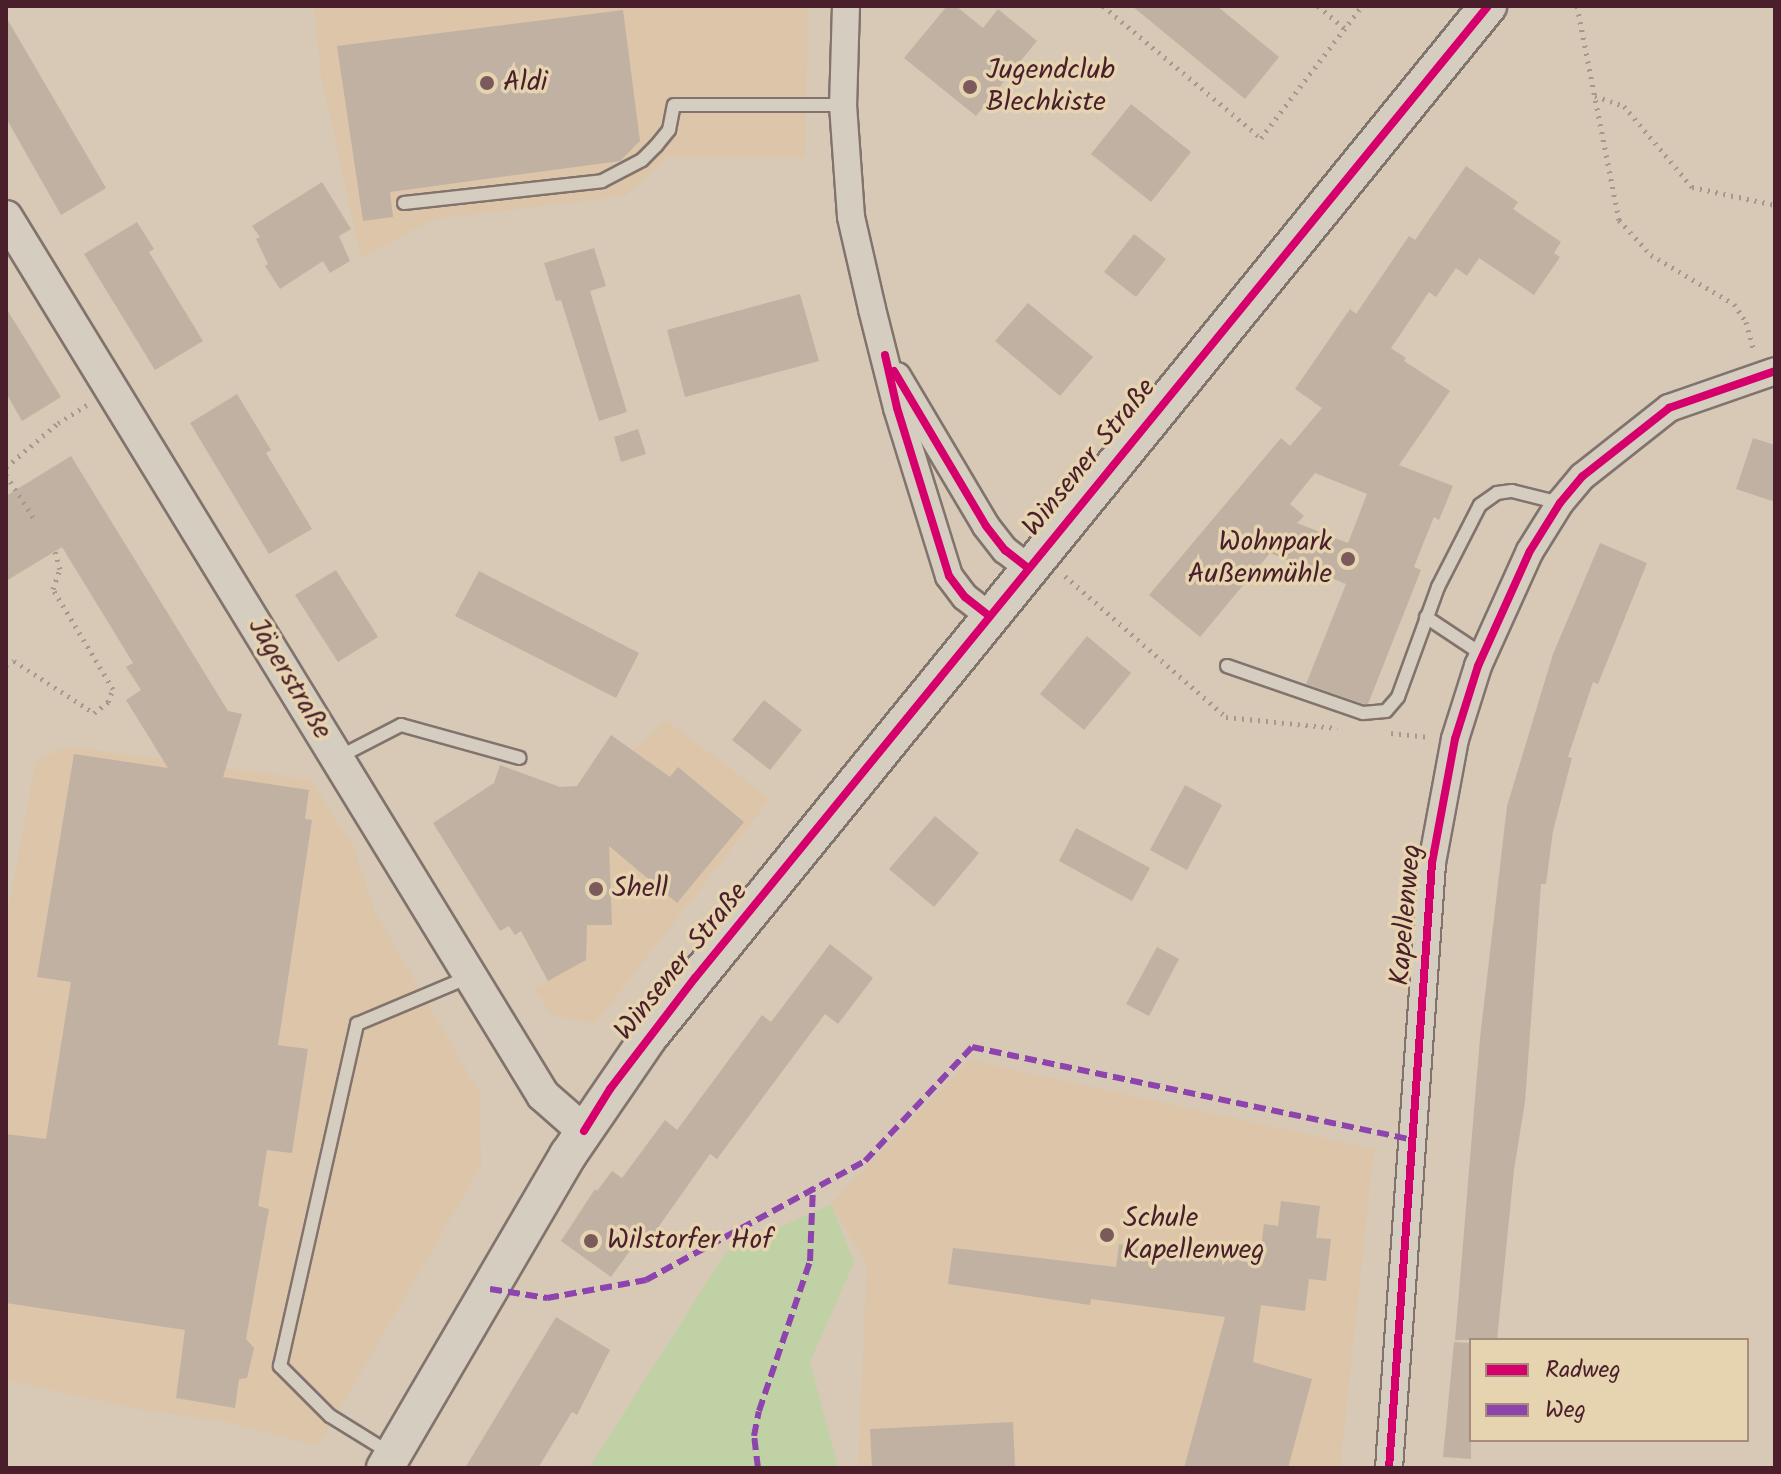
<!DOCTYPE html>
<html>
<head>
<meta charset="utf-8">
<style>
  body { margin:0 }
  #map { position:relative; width:1781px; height:1474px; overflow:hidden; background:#d7c9b6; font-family:Kalam,sans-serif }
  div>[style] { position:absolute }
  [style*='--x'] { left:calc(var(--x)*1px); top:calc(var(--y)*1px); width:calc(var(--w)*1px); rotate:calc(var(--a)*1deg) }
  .built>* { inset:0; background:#dcc5a9 }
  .green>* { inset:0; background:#bfd1a5 }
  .building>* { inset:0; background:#c1b1a3 }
  .path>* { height:5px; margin-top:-2.5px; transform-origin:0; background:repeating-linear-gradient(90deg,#a29991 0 2px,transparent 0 8px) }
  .roads { filter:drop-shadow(2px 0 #82736d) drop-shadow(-2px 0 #82736d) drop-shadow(0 2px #82736d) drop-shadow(0 -2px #82736d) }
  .service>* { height:12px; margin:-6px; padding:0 6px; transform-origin:6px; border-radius:6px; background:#d5cdc0 }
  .minor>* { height:26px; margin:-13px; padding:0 13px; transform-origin:13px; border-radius:13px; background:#d5cdc0 }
  .tertiary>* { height:32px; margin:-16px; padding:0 16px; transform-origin:16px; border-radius:16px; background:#d5cdc0 }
  .secondary>* { height:36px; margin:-18px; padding:0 18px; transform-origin:18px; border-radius:18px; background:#d5cdc0 }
  .quiet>* { height:6px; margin-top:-3px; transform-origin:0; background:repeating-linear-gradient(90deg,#8e44ad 0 12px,transparent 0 18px) }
  .cycleway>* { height:8px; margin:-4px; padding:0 4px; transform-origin:4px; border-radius:4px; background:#d6006c }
  .dots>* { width:22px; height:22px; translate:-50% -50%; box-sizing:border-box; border:4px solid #e6d4b1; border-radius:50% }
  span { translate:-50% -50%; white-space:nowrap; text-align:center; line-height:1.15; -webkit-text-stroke:7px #e6d4b1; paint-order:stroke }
  .poi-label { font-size:28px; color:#4a1f2b }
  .left { translate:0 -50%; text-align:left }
  .right { translate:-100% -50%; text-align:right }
  .street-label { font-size:28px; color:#4a1f2b }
  .frame { position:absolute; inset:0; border:8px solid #4a1f2b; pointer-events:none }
  .legend { position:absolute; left:1469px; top:1338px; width:280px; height:104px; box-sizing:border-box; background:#e6d4b1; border:2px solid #a88c7b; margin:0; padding:10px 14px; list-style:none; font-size:24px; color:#4a1f2b }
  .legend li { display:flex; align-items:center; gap:16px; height:40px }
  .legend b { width:40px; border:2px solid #a88c7b }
</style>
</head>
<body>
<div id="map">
  <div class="built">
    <div style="clip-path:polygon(314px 6px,808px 6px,805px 157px,668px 157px,625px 196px,434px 219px,361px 258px,321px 75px)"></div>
    <div style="clip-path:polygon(666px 720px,770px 799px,595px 1024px,552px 1015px,535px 989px,548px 980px,524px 938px,550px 920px,583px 824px,634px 750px)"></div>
    <div style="clip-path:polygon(68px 746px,311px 780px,354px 848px,374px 910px,480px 1094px,481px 1166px,318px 1446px,222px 1421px,138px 1409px,6px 1380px,6px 921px,36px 761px)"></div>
    <div style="clip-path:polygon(970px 1060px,1374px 1149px,1340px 1468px,858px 1468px,867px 1266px,831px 1204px)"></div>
  </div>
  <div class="green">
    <div style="clip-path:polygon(831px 1204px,854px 1262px,810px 1362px,838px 1468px,589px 1468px,726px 1252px)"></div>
  </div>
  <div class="building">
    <div style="clip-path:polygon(947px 6px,956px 6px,983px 28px,998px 9px,1037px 41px,976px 116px,904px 58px)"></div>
    <div style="clip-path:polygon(1132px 6px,1217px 6px,1279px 57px,1245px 99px)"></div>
    <div style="clip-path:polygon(623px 10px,640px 141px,620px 161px,390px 192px,393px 217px,363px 221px,337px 46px)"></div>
    <div style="clip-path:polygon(6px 17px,106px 188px,61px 215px,6px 118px)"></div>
    <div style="clip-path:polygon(1131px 104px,1191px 152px,1151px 202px,1091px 154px)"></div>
    <div style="clip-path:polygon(evenodd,1466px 166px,1518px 202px,1513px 209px,1561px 242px,1554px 253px,1560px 257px,1534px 295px,1479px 258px,1467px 276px,1456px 268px,1436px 297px,1429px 292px,1391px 348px,1406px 358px,1404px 361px,1450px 391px,1399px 465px,1453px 486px,1439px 520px,1434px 517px,1423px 544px,1414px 567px,1421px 570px,1368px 704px,1364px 704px,1306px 684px,1346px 584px,1270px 553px,1200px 637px,1149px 595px,1281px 438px,1290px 446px,1322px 408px,1295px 389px,1350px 309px,1356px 314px,1409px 236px,1415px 240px,1466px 166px,1315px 473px,1367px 494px,1348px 543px,1297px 523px,1304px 516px,1290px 504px,1315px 473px)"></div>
    <div style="clip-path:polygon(322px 182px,351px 229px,339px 236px,350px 261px,330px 273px,323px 261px,280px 289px,265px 266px,268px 264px,256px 239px,260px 237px,252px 226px)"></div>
    <div style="clip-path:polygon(137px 222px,154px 249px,149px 252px,203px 341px,155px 370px,84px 254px)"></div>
    <div style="clip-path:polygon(1134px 234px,1166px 259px,1136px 297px,1104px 272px)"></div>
    <div style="clip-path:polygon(594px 248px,606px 286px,590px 291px,627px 412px,599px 421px,561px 300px,556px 301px,544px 263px)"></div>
    <div style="clip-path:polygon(800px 294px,819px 361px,685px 397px,667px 330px)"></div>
    <div style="clip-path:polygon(1028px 303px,1093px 357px,1060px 396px,995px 341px)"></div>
    <div style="clip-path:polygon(6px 308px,61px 397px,22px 421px,6px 393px)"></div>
    <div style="clip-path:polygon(237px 394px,271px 450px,266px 453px,312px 529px,269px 554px,190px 423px)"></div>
    <div style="clip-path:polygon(638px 429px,646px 454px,621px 462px,614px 437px)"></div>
    <div style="clip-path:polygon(1753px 438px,1775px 445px,1775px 502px,1736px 489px)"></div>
    <div style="clip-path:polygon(71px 456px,228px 711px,242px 714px,223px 777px,309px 790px,305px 819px,312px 820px,278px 1045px,308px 1049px,292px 1153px,267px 1150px,258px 1206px,269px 1209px,246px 1339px,254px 1348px,247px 1378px,239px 1379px,235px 1408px,176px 1398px,185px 1330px,6px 1303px,6px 1134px,46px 1139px,71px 982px,37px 977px,74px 754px,168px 768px,126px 700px,141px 690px,126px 667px,133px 663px,62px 547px,6px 581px,6px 496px)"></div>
    <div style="clip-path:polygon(1600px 543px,1647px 563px,1598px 684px,1593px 682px,1568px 757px,1572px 758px,1553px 831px,1546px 884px,1541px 884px,1525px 1102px,1514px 1170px,1497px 1340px,1455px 1340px,1480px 1038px,1507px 806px,1553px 654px)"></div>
    <div style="clip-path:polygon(336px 570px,378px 637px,338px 662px,295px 595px)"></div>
    <div style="clip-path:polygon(479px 571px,639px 653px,616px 698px,455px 616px)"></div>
    <div style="clip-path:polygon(1087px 636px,1131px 673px,1084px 730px,1040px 694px)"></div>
    <div style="clip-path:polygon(764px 700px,802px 730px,770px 770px,732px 740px)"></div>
    <div style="clip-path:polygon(611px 735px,670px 777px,678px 767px,744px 822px,677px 903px,609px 846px,612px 925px,587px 925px,586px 960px,548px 981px,521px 931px,515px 935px,509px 926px,500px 931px,433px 823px,494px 783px,500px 765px,560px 787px,577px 786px)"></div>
    <div style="clip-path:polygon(1185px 785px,1222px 805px,1187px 870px,1150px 850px)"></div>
    <div style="clip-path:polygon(935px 816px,979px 853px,934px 907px,889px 869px)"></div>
    <div style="clip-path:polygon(1076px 828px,1150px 868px,1132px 901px,1059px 861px)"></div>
    <div style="clip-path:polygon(830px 944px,873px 978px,838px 1024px,825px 1014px,717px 1159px,710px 1154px,645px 1246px,637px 1241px,611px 1277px,561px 1241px,595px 1189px,597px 1191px,612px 1171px,622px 1178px,665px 1120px,677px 1130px,762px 1015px,771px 1022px)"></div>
    <div style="clip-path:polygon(1157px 947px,1179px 959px,1149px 1016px,1126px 1004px)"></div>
    <div style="clip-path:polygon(1281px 1201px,1320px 1206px,1316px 1238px,1331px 1239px,1326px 1281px,1309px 1279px,1305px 1311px,1261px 1305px,1253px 1362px,1312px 1379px,1288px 1468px,1184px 1468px,1225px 1317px,1091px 1299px,1090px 1305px,948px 1284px,953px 1248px,1116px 1267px,1119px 1244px,1259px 1263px,1264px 1224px,1278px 1226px)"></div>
    <div style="clip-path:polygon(556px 1317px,610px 1350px,577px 1415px,572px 1412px,538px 1468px,465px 1468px)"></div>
    <div style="clip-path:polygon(1454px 1342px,1471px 1343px,1471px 1459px,1443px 1457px)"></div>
    <div style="clip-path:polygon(1013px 1422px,1015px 1466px,872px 1468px,870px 1429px)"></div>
  </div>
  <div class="path">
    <div style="--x:1103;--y:6;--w:206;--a:39.9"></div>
    <div style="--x:1261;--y:138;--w:166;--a:-52.6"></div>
    <div style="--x:1318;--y:6;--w:35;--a:40"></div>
    <div style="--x:1577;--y:6;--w:218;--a:78.9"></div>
    <div style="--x:1619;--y:220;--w:47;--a:47.6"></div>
    <div style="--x:1651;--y:255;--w:96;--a:30.6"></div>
    <div style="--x:1734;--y:304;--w:22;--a:56"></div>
    <div style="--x:1746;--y:322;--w:31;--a:75"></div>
    <div style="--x:1595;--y:96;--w:31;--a:19"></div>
    <div style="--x:1624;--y:106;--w:106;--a:50"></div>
    <div style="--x:1692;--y:187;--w:85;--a:12.2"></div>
    <div style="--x:6;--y:467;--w:68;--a:-40.2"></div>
    <div style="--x:58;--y:423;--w:34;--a:-32"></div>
    <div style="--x:6;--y:475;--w:54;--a:57.2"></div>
    <div style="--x:1065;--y:576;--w:214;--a:41.2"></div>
    <div style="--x:1226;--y:717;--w:112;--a:5.7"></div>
    <div style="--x:6;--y:665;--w:9;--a:-27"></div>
    <div style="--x:14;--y:661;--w:95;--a:33"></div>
    <div style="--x:94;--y:713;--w:18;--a:-38"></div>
    <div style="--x:108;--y:702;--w:14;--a:-69"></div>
    <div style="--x:113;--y:689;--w:117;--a:-121"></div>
    <div style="--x:53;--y:589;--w:21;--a:-71"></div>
    <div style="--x:60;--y:569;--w:19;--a:-106"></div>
    <div style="--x:1391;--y:733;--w:37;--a:6"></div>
  </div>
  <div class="roads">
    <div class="service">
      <div style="--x:404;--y:203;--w:199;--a:-6.3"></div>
      <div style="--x:602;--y:181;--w:45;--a:-27.7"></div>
      <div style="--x:642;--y:160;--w:20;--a:-45"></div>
      <div style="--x:656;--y:146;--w:21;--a:-51"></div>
      <div style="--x:669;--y:130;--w:25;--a:-79"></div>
      <div style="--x:674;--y:105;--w:169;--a:0"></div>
      <div style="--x:1426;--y:617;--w:69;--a:33.7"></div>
      <div style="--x:1227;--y:666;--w:144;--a:19.1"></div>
      <div style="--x:1363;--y:713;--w:23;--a:-5"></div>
      <div style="--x:1386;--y:711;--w:18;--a:-49"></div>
      <div style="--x:1398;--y:697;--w:117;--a:-70"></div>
      <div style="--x:1438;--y:587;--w:92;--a:-62.9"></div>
      <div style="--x:1480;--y:505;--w:21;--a:-35"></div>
      <div style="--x:1497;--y:493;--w:15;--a:-8"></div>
      <div style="--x:1512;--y:491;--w:49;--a:14"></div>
      <div style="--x:337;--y:758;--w:72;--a:-27.3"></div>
      <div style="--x:401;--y:725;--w:123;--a:15.5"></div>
      <div style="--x:390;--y:1453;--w:70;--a:-148.3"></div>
      <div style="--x:330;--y:1416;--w:71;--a:-135"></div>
      <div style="--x:280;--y:1366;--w:351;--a:-77.3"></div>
      <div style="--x:357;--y:1024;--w:121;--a:-22.8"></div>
    </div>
    <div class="minor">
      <div style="--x:846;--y:6;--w:99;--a:91.7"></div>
      <div style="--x:843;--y:105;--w:112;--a:85.9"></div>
      <div style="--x:851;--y:217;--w:94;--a:77.1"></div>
      <div style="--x:872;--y:309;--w:102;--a:75.8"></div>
      <div style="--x:897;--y:408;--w:176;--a:72.8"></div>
      <div style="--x:949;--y:576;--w:26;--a:53"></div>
      <div style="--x:965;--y:597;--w:31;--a:38"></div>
      <div style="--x:897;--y:376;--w:174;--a:59.3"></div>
      <div style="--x:986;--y:526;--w:31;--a:52"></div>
      <div style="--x:1005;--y:550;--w:29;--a:38"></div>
      <div style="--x:1389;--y:1468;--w:607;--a:-85.93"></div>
      <div style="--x:1432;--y:863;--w:126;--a:-79.5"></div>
      <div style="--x:1455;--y:739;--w:77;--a:-72.5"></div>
      <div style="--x:1478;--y:666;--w:126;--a:-65.7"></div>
      <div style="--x:1530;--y:551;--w:57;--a:-58"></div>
      <div style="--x:1560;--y:503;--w:35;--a:-50"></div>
      <div style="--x:1583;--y:476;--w:110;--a:-38.3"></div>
      <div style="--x:1669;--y:408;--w:112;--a:-19.2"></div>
    </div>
    <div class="tertiary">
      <div style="--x:6;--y:217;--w:1029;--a:58.55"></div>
      <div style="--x:543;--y:1095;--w:55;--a:41.3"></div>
    </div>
    <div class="secondary">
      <div style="--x:385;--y:1468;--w:363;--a:-59.7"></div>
      <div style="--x:568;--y:1155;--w:142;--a:-55.6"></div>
      <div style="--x:648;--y:1038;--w:1331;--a:-50.86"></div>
    </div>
  </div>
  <div class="quiet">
    <div style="--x:490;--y:1289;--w:58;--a:9"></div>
    <div style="--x:547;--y:1298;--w:101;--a:-10.3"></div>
    <div style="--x:646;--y:1280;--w:249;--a:-28.5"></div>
    <div style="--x:865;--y:1161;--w:156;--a:-46.8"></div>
    <div style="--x:972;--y:1047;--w:448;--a:11.9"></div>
    <div style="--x:758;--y:1468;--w:32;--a:-97"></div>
    <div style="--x:754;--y:1436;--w:25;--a:-79"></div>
    <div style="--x:759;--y:1411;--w:158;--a:-71.2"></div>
    <div style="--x:810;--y:1261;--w:74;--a:-87.7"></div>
  </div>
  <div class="cycleway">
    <div style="--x:885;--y:355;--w:54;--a:77.2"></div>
    <div style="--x:897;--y:408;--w:176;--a:72.8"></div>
    <div style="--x:949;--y:576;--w:26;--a:53"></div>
    <div style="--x:965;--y:597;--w:31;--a:38"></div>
    <div style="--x:894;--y:371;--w:180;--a:59.3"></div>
    <div style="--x:986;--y:526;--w:31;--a:52"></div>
    <div style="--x:1005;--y:550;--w:29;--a:38"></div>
    <div style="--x:584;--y:1131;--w:49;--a:-58.2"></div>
    <div style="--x:610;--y:1089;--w:140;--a:-52.6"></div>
    <div style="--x:695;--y:978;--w:1254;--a:-50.79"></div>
    <div style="--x:1389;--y:1468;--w:607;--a:-85.93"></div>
    <div style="--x:1432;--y:863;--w:126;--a:-79.5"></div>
    <div style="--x:1455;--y:739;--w:77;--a:-72.5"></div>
    <div style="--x:1478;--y:666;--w:126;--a:-65.7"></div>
    <div style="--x:1530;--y:551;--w:57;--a:-58"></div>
    <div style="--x:1560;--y:503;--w:35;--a:-50"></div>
    <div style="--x:1583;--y:476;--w:110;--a:-38.3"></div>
    <div style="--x:1669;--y:408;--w:112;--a:-19.2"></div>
  </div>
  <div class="dots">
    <div style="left:487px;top:83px;background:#7b5a5c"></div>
    <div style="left:970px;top:87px;background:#7b5a5c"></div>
    <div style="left:1348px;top:559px;background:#7b5a5c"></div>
    <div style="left:596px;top:889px;background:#7b5a5c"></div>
    <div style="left:1107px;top:1235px;background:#7b5a5c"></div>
    <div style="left:591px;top:1241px;background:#7b5a5c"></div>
  </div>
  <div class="poi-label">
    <span class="left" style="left:986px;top:87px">Jugendclub<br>Blechkiste</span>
    <span class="left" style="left:503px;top:83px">Aldi</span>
    <span class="right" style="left:1332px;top:559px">Wohnpark<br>Außenmühle</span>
    <span class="left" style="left:612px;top:889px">Shell</span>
    <span class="left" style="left:1123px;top:1235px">Schule<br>Kapellenweg</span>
    <span class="left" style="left:607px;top:1241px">Wilstorfer Hof</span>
  </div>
  <div class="street-label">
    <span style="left:1090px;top:458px;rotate:-51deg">Winsener Straße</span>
    <span style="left:289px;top:679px;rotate:59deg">Jägerstraße</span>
    <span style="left:1407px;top:915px;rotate:-85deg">Kapellenweg</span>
    <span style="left:682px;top:962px;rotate:-51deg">Winsener Straße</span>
  </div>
  <div class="frame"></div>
  <ul class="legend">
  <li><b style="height:10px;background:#d6006c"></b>Radweg</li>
  <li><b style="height:10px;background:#8e44ad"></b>Weg</li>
  </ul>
</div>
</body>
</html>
